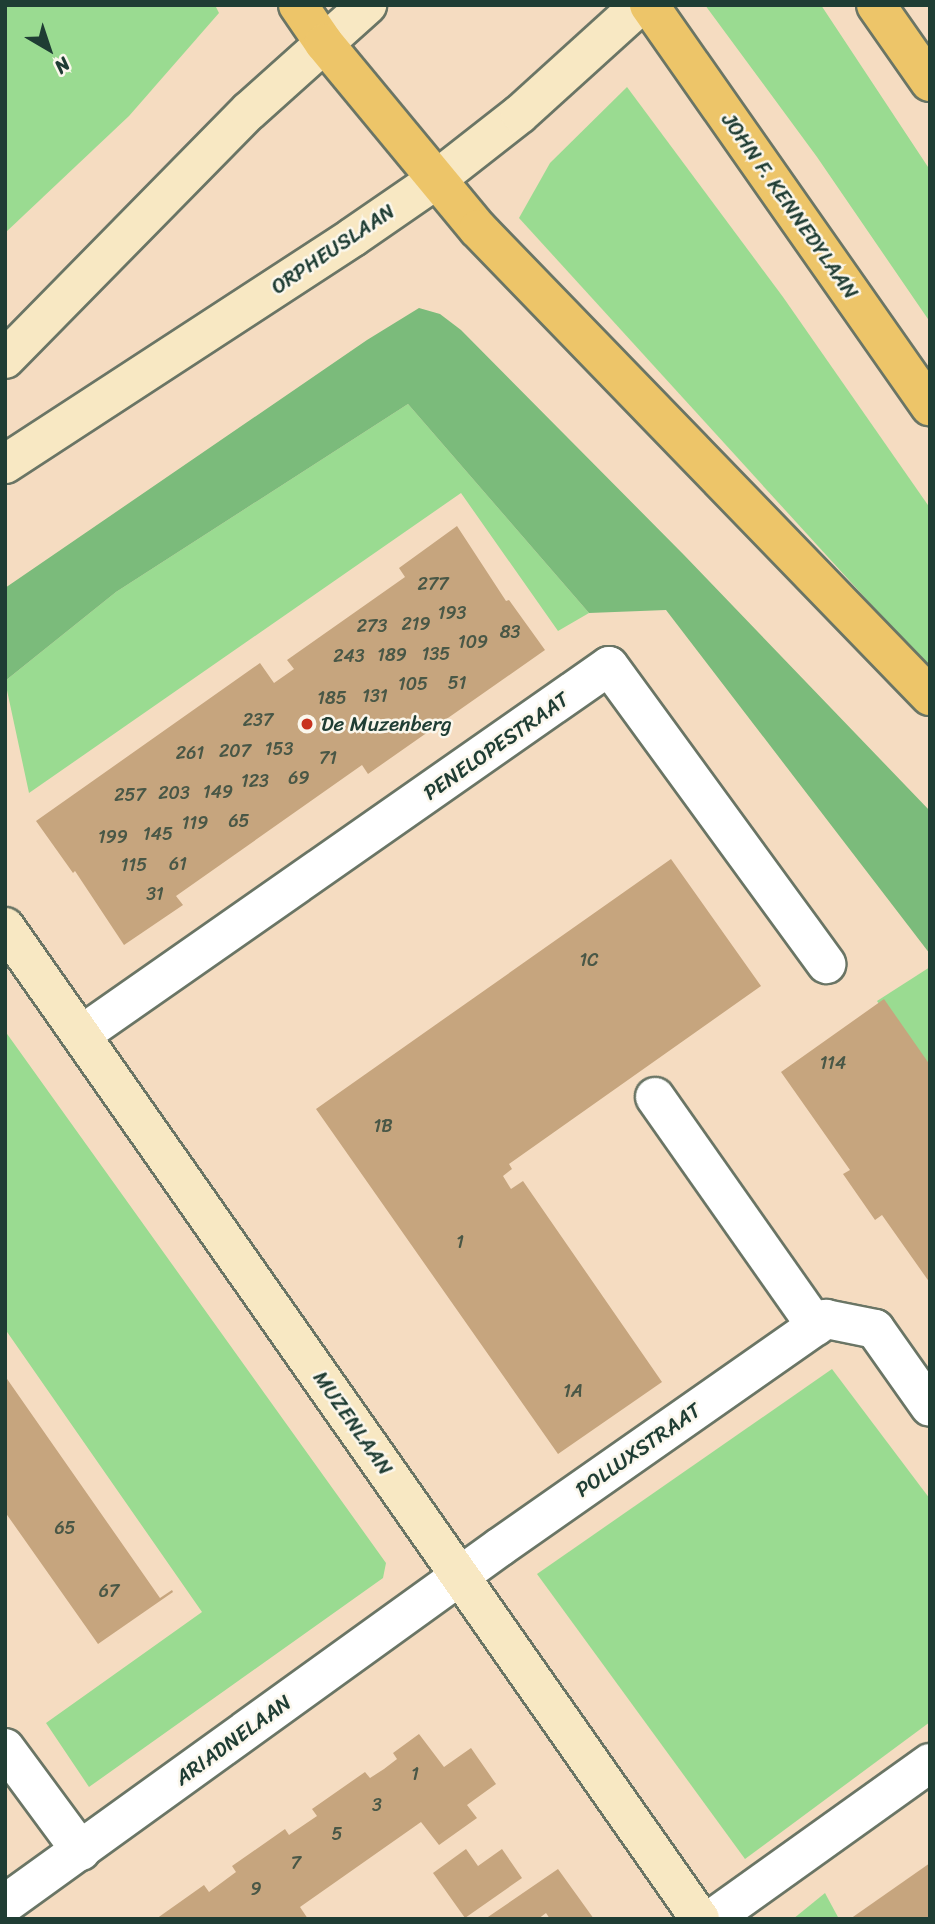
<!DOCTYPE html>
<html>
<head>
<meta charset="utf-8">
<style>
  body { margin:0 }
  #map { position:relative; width:935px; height:1924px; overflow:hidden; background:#f5dcc1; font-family:Sriracha,sans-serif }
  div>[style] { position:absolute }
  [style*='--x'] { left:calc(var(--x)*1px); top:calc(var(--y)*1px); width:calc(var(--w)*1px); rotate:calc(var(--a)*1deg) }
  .green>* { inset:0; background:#9adb91 }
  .forest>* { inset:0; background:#7bbb7b }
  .building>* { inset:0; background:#c6a57e }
  .roads { filter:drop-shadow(2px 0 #6a7565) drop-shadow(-2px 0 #6a7565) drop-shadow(0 2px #6a7565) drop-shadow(0 -2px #6a7565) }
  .street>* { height:38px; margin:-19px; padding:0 19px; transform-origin:19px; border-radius:19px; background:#fff }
  .secondary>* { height:38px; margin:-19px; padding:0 19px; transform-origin:19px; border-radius:19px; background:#f8e8c3 }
  .primary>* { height:38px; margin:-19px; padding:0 19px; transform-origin:19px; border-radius:19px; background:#edc569 }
  .dots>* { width:19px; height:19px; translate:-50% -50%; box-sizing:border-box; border:4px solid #fbf7ec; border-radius:50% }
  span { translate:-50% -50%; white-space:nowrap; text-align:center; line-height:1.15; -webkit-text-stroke:5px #fbf7ec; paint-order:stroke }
  .number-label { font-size:18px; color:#495746 }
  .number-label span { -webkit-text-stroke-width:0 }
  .street-label { font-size:21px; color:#1f3d34 }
  .poi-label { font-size:21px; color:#1f3d34 }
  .left { translate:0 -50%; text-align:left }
  .frame { position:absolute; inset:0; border:7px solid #1f3d34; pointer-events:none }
  .north { position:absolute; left:14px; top:14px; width:70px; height:70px; -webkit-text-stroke:5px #fbf7ec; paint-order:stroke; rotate:141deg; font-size:19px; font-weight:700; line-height:28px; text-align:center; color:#1f3d34 }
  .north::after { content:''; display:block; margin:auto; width:24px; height:32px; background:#1f3d34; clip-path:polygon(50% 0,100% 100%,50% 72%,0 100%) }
</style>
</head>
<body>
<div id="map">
  <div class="green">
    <div style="clip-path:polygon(5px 5px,215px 5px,219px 13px,129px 116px,5px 233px)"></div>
    <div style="clip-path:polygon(705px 5px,821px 5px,930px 170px,930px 322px,817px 157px)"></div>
    <div style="clip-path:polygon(627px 87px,783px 297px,930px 508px,930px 669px,519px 218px,550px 163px)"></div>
    <div style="clip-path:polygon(408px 404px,589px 613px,558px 631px,461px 493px,29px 793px,5px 681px,116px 592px)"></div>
    <div style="clip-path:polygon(930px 967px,930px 1075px,877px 1001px)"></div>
    <div style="clip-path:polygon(5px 1031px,386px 1563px,383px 1578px,89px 1787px,46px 1723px,202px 1612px,5px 1329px)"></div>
    <div style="clip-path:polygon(832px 1369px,930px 1499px,930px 1722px,745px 1859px,537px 1574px)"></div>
    <div style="clip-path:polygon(825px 1893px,839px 1919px,793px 1919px)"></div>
  </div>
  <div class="forest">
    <div style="clip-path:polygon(419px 308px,440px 314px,461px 330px,684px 555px,930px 811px,930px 954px,666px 610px,589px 613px,408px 404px,116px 592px,5px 681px,5px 588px,367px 340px)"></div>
  </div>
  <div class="building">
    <div style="clip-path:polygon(457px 526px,506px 601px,509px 600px,545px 650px,368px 774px,362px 765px,176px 896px,183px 905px,124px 945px,75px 871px,73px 873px,36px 821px,260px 663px,274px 683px,294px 669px,287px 660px,405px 577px,399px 568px)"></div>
    <div style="clip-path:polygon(671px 859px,761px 986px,509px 1164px,512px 1169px,503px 1176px,511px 1189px,523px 1181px,662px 1382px,558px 1454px,316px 1109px)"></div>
    <div style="clip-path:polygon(884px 999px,930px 1065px,930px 1283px,882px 1215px,875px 1220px,843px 1174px,850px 1170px,781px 1072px)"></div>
    <div style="clip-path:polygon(5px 1376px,160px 1598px,172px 1590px,173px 1592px,98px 1644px,5px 1512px)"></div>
    <div style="clip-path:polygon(419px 1734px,444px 1767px,471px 1748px,496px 1784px,467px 1805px,477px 1818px,439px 1845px,421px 1822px,300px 1907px,308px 1919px,156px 1919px,204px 1885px,209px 1892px,236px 1872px,232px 1866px,285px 1829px,289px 1835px,317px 1816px,312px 1809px,365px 1772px,370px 1778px,384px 1769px,397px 1759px,393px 1753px)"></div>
    <div style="clip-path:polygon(466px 1849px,478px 1866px,502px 1849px,522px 1878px,465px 1918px,433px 1873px)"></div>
    <div style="clip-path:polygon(930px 1863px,930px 1919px,850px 1919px)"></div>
    <div style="clip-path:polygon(558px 1869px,594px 1919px,550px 1919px,546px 1913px,538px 1919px,485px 1919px)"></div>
  </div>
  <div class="roads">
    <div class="street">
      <div style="--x:81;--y:1035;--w:644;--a:-34.95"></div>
      <div style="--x:609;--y:666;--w:369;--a:53.9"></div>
      <div style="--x:655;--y:1097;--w:280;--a:54.9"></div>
      <div style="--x:5;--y:1748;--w:128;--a:53.6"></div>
      <div style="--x:5;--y:1904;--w:610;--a:-35.8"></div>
      <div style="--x:500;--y:1547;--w:398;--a:-35"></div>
      <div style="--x:826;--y:1319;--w:50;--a:11.5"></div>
      <div style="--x:875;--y:1329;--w:95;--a:54.8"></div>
      <div style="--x:712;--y:1919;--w:268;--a:-35.6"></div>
    </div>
    <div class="secondary">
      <div style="--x:5;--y:359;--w:348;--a:-45.5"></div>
      <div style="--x:249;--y:111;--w:159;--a:-41.9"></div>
      <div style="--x:5;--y:464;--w:415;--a:-33.1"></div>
      <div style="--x:353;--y:237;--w:102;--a:-34.6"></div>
      <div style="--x:437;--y:179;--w:105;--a:-38.1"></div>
      <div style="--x:520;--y:114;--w:162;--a:-42.2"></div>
      <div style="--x:5;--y:927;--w:1211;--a:54.98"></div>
    </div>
    <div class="primary">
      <div style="--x:298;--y:5;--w:46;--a:55.6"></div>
      <div style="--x:324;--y:43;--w:241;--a:50.4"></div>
      <div style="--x:478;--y:229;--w:650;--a:45.94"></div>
      <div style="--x:649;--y:5;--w:490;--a:55"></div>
      <div style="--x:876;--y:5;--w:94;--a:55"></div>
    </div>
  </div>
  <div class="dots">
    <div style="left:307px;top:724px;background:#c8321e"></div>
  </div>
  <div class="number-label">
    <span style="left:433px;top:584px">277</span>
    <span style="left:452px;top:613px">193</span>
    <span style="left:416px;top:624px">219</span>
    <span style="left:372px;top:626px">273</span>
    <span style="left:510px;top:632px">83</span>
    <span style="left:473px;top:642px">109</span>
    <span style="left:436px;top:654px">135</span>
    <span style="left:392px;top:655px">189</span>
    <span style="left:349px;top:656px">243</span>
    <span style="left:457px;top:683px">51</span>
    <span style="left:413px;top:684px">105</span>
    <span style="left:375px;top:696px">131</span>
    <span style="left:332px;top:698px">185</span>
    <span style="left:258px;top:720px">237</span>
    <span style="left:279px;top:749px">153</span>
    <span style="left:235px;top:751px">207</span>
    <span style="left:190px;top:753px">261</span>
    <span style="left:328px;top:758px">71</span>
    <span style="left:299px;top:778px">69</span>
    <span style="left:255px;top:781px">123</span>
    <span style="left:218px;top:792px">149</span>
    <span style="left:174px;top:793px">203</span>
    <span style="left:130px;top:795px">257</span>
    <span style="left:239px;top:821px">65</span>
    <span style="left:195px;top:823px">119</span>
    <span style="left:158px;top:834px">145</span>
    <span style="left:113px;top:837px">199</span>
    <span style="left:178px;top:864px">61</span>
    <span style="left:134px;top:865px">115</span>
    <span style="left:155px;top:894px">31</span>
    <span style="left:589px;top:960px">1C</span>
    <span style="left:833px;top:1063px">114</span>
    <span style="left:383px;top:1126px">1B</span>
    <span style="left:460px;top:1242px">1</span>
    <span style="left:573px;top:1391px">1A</span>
    <span style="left:65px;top:1528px">65</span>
    <span style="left:109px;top:1591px">67</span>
    <span style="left:415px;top:1774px">1</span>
    <span style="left:377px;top:1805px">3</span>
    <span style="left:337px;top:1834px">5</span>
    <span style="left:296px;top:1863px">7</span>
    <span style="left:256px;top:1889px">9</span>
  </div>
  <div class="street-label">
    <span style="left:790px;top:206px;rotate:55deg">JOHN F. KENNEDYLAAN</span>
    <span style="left:333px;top:249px;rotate:-34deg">ORPHEUSLAAN</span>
    <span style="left:496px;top:746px;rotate:-35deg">PENELOPESTRAAT</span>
    <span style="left:353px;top:1423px;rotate:55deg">MUZENLAAN</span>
    <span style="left:638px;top:1450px;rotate:-35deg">POLLUXSTRAAT</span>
    <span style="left:233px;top:1740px;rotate:-36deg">ARIADNELAAN</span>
  </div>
  <div class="poi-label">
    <span class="left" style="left:321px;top:724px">De Muzenberg</span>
  </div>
  <div class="frame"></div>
  <div class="north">N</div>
</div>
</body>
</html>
